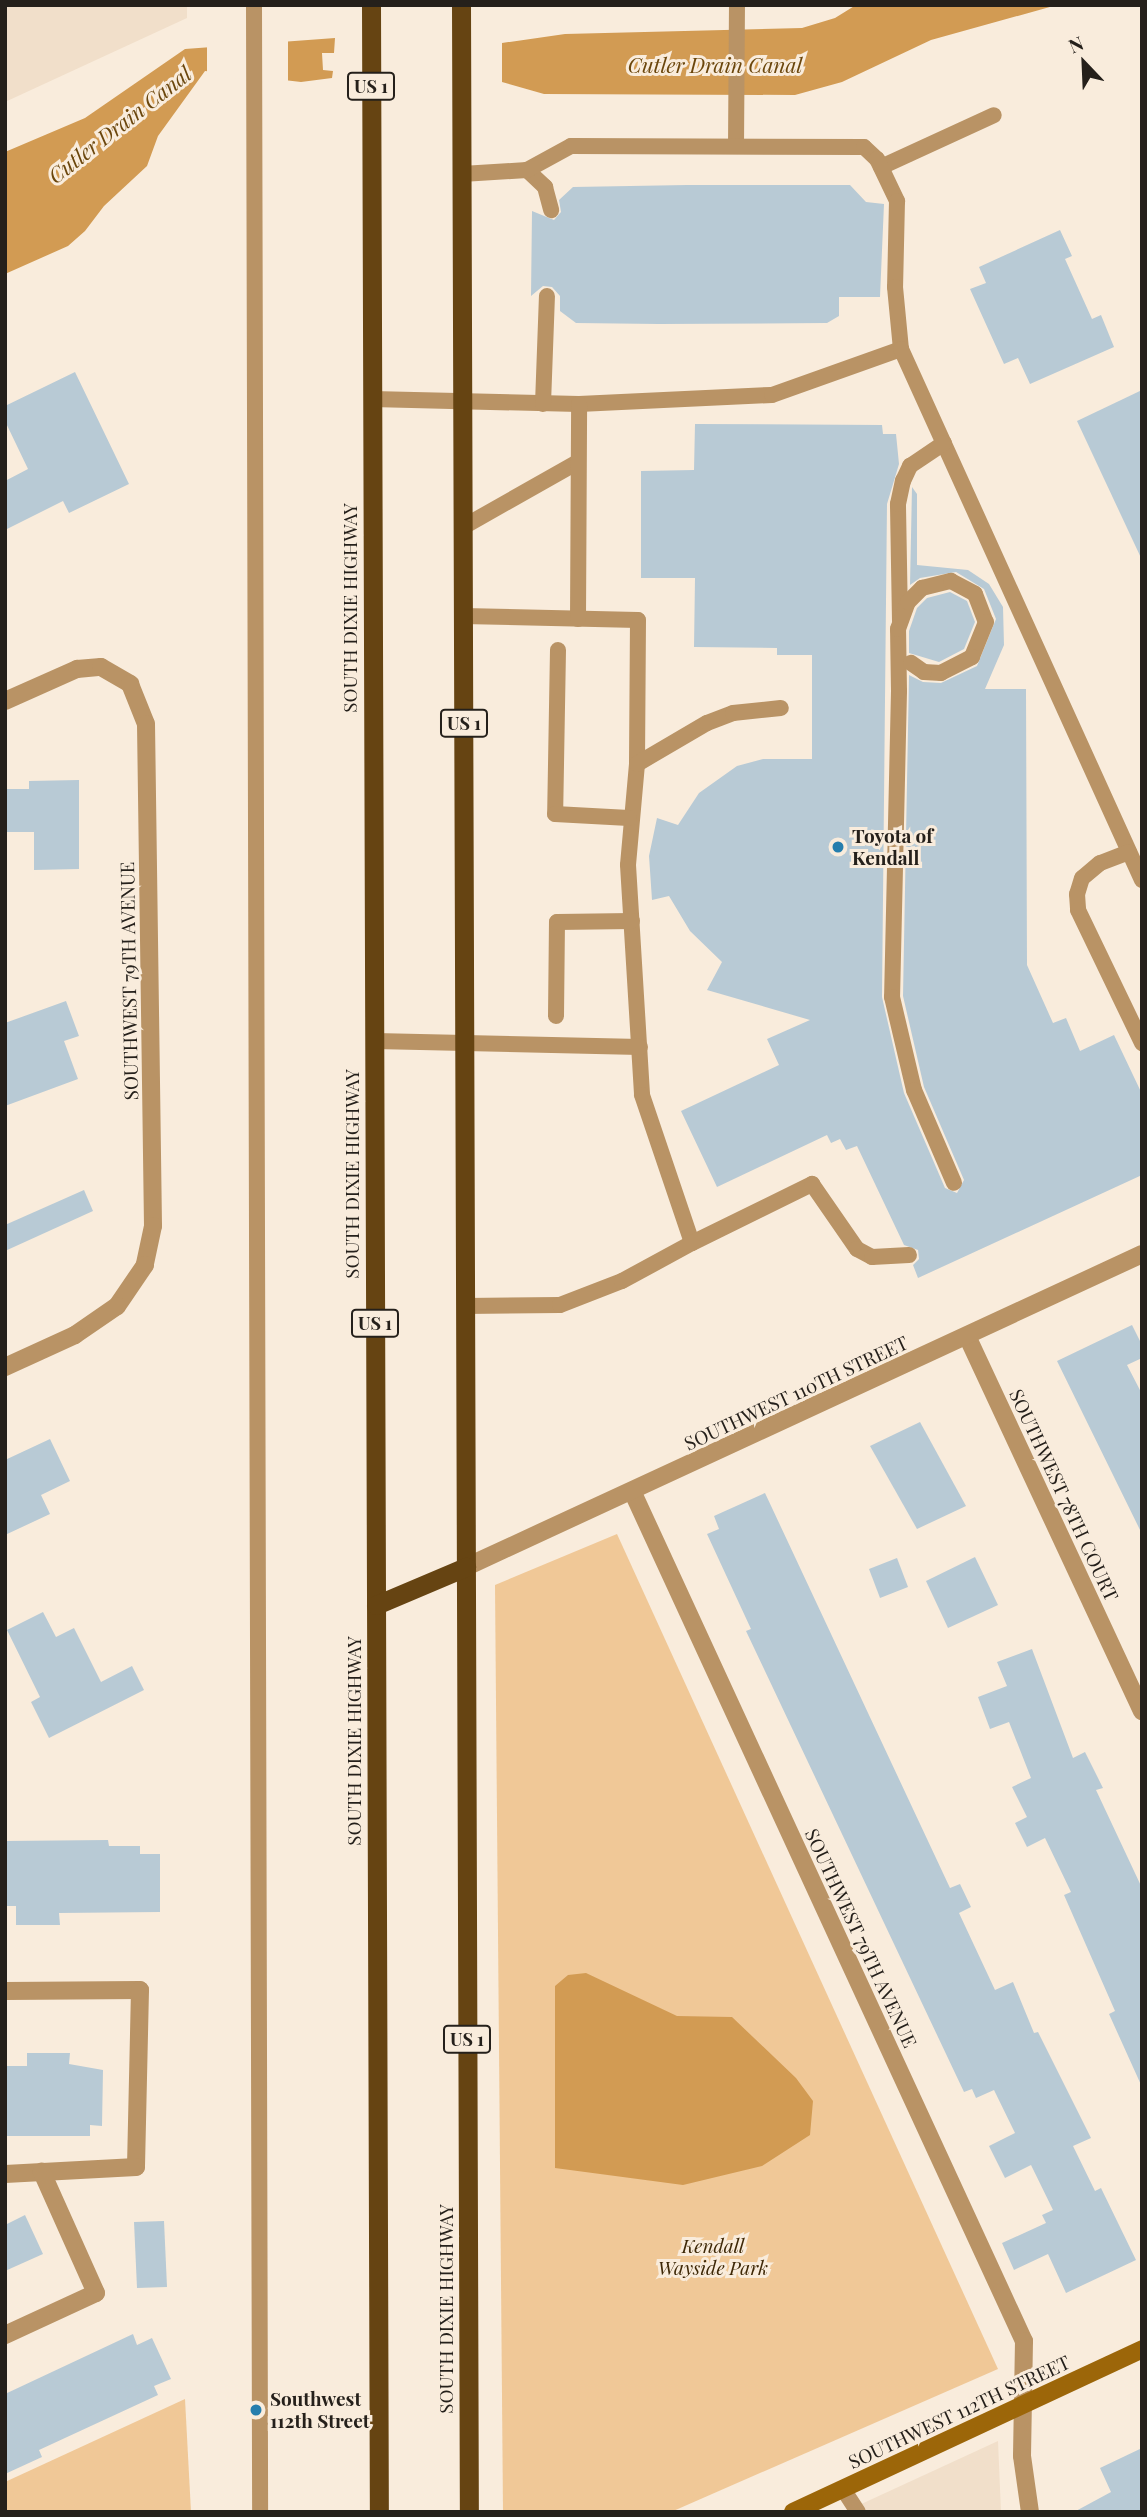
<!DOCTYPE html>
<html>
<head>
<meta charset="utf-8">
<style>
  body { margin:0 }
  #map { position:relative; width:1147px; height:2517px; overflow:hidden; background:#f9ecdc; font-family:"Playfair Display",serif }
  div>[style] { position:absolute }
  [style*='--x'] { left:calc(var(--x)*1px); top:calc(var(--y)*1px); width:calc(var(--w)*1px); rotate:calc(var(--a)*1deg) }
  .built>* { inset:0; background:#f1dfca }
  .green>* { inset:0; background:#f0c897 }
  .water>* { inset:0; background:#d29b53 }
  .pier>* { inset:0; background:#f9ecdc }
  .building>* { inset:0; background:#b8cad5 }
  .service>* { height:16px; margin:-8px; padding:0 8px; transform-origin:8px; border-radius:8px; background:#b99365 }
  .minor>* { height:18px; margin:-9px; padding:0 9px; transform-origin:9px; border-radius:9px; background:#b99365 }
  .secondary>* { height:18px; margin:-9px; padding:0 9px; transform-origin:9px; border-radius:9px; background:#9c6609 }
  .trunk>* { height:19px; margin:-9.5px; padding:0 9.5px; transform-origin:9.5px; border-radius:9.5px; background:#664412 }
  .service-bridge>* { height:16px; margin:-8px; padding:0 8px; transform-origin:8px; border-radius:8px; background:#b99365 }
  .dots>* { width:19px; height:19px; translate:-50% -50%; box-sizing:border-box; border:4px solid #f9ecdc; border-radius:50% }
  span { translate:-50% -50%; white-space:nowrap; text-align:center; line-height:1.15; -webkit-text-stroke:6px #f9ecdc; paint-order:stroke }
  .shield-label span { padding:2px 5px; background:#f9ecdc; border:2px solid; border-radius:5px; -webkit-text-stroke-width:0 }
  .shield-label { font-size:18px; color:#25201b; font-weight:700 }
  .street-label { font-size:19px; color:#25201b }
  .poi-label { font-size:19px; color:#25201b; font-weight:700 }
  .left { translate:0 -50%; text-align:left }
  .park-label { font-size:19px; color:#3e2807; font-style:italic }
  .water-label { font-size:21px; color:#6b460c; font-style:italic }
  .frame { position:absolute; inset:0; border:7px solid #25201b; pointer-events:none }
  .north { position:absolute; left:1049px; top:28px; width:70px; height:70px; -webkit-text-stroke:5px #f9ecdc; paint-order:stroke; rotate:337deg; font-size:19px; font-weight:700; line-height:28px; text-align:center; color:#25201b }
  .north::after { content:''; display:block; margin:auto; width:24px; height:32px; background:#25201b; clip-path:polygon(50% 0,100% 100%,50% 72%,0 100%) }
</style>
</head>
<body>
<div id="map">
  <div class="built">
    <div style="clip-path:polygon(5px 5px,187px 5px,187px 18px,5px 102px)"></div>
    <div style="clip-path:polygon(998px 2441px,1001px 2512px,844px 2512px)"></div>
  </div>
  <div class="green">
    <div style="clip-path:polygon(617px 1534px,998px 2369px,671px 2512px,503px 2512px,495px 1585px)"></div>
    <div style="clip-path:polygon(185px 2399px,191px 2512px,5px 2512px,5px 2482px)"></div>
  </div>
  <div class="water">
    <div style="clip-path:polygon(856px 5px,1057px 5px,931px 40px,842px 82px,795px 95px,544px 94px,502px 82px,502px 43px,565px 34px,802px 28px,835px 18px)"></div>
    <div style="clip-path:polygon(335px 38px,334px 53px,322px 53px,323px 70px,333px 71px,332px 78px,301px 82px,205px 71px,158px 136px,147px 166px,104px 206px,85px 231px,68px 246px,5px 274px,5px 152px,85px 118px,185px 49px)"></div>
    <div style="clip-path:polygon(586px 1973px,677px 2016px,732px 2017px,796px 2078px,813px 2101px,810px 2135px,762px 2166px,683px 2185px,555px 2168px,555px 1986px,568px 1975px)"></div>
  </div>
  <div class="pier">
    <div style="clip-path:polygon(288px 37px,288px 84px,207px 75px,207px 42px)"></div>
  </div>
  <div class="building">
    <div style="clip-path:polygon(687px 185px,850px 185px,866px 202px,884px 204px,880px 297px,839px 297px,839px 316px,827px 323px,659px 324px,576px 323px,560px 311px,560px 296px,552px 287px,543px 286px,531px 296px,532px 211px,554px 220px,561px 212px,559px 200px,573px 187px)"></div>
    <div style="clip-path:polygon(1060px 230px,1072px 256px,1065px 259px,1092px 319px,1101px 315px,1114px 347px,1030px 384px,1018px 358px,1004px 364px,970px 289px,986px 283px,979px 267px)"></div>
    <div style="clip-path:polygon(75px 372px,129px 484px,69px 513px,63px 501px,5px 530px,5px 481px,28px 469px,5px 421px,5px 406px)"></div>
    <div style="clip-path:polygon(1142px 390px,1142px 560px,1077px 421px)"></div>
    <div style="clip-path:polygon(695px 424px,882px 425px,883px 434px,896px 434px,899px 464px,887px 504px,882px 997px,904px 1093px,945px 1188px,957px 1193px,964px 1180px,924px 1087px,903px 996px,909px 675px,923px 682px,941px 683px,977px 666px,996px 619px,984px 589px,956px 572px,920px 578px,910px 585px,912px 487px,917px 494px,917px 565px,968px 570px,989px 584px,1003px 607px,1004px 645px,985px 689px,1026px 689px,1027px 965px,1053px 1023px,1066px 1018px,1080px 1051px,1114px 1035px,1142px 1094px,1142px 1175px,918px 1278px,913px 1265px,919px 1259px,918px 1250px,904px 1245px,857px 1146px,846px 1150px,840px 1139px,831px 1143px,827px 1135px,717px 1187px,681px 1111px,779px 1065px,767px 1039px,810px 1020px,707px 990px,722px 962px,690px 931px,669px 896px,652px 900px,649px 856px,657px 818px,678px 825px,699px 793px,737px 766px,763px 759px,812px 759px,812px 655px,777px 655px,777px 648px,694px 647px,695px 578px,641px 578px,641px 471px,694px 470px)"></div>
    <div style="clip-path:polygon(950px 592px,967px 601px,975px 622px,964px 649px,939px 662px,909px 653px,909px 631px,917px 608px,927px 598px)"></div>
    <div style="clip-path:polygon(79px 780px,79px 869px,34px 870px,34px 832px,5px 832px,5px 789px,29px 789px,29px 781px)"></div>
    <div style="clip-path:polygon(66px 1001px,79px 1036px,64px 1041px,78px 1079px,5px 1106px,5px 1023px)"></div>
    <div style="clip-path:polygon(84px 1190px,93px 1211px,5px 1251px,5px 1225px)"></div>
    <div style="clip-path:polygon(1132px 1325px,1142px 1345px,1142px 1358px,1127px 1365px,1142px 1394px,1142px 1534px,1057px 1361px)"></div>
    <div style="clip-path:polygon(920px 1422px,966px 1506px,917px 1529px,870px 1446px)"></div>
    <div style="clip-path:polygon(50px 1439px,70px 1481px,41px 1495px,50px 1514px,5px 1535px,5px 1460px)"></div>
    <div style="clip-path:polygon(765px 1493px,950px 1888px,960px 1884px,971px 1907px,959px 1913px,995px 1990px,1013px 1982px,1034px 2033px,1038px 2032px,1091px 2138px,1073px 2146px,1095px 2191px,1101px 2188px,1136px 2260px,1066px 2293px,1048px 2254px,1014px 2270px,1002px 2243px,1046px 2223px,1042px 2215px,1053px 2210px,1031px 2165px,1005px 2178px,989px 2146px,1015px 2133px,994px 2090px,976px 2098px,972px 2089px,964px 2092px,746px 1631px,751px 1629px,707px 1534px,719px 1529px,714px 1516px)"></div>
    <div style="clip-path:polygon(975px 1557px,998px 1605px,948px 1628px,926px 1581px)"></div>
    <div style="clip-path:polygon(897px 1558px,908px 1587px,880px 1598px,869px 1569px)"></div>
    <div style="clip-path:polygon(43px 1612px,56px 1637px,74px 1628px,101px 1682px,132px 1666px,144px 1690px,49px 1738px,31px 1702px,40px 1697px,7px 1630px)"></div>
    <div style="clip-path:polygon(1032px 1649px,1073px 1758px,1085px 1752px,1103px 1788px,1096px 1790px,1142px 1888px,1142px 2087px,1109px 2014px,1115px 2011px,1064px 1895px,1071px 1892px,1045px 1838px,1027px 1847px,1015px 1823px,1027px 1817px,1012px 1787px,1031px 1778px,1009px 1722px,990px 1729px,978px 1697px,1007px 1686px,997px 1662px)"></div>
    <div style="clip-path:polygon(108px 1840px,109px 1846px,140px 1846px,140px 1854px,160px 1854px,160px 1912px,59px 1913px,60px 1925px,16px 1925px,16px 1906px,5px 1906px,5px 1841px)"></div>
    <div style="clip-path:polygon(27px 2053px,70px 2053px,69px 2064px,103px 2070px,102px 2126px,90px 2125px,90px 2136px,5px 2136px,5px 2066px,27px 2066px)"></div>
    <div style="clip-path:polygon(25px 2215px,43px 2254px,5px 2271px,5px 2225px)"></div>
    <div style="clip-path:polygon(164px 2221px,167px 2287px,137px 2288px,134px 2222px)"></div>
    <div style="clip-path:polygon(133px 2334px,137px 2345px,152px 2338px,171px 2379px,154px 2386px,158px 2395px,39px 2450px,42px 2457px,5px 2474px,5px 2394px)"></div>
    <div style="clip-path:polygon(1142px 2448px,1142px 2512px,1074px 2512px,1111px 2492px,1100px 2468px)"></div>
  </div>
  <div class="service">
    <div style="--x:254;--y:5;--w:2507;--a:89.86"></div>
    <div style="--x:736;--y:146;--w:141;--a:-89.6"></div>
    <div style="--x:881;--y:167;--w:124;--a:-24.7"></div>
    <div style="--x:527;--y:170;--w:25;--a:43"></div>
    <div style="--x:545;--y:187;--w:24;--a:75"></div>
    <div style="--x:462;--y:174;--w:65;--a:-3.5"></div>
    <div style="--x:527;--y:170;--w:50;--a:-28.6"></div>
    <div style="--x:571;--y:146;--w:293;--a:0.2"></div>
    <div style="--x:864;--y:147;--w:18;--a:43"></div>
    <div style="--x:877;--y:159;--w:47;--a:64.5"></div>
    <div style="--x:897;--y:201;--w:86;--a:91.3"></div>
    <div style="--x:895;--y:287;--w:62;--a:84.5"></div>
    <div style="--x:372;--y:399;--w:207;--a:1.4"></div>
    <div style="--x:579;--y:404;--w:193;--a:-2.7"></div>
    <div style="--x:772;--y:395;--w:137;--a:-19.6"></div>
    <div style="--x:901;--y:349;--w:583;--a:65.59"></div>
    <div style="--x:543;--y:404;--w:108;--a:-87.9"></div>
    <div style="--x:463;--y:527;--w:132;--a:-29.5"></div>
    <div style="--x:463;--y:616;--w:175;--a:1.3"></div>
    <div style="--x:638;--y:620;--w:144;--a:90.4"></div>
    <div style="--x:637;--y:764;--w:101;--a:95.1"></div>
    <div style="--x:628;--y:865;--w:230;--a:86.5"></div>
    <div style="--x:642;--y:1095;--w:156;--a:71.3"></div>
    <div style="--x:692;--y:1243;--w:134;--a:-26.2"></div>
    <div style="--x:812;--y:1184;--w:79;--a:55.3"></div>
    <div style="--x:857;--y:1249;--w:17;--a:28"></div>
    <div style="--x:872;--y:1257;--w:37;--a:-3"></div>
    <div style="--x:578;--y:619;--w:215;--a:-89.7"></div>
    <div style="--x:900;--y:621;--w:117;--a:-91"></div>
    <div style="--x:898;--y:504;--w:24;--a:-78"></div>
    <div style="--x:903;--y:481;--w:17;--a:-65"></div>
    <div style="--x:910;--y:466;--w:41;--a:-34.1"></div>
    <div style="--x:558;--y:650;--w:164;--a:91"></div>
    <div style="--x:555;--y:814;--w:74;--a:3.1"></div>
    <div style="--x:899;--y:691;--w:306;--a:91.3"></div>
    <div style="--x:892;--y:997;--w:96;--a:76.7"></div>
    <div style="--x:914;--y:1090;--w:101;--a:66.7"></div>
    <div style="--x:637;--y:764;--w:81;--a:-30.4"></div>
    <div style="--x:707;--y:723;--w:28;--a:-21"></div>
    <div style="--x:733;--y:713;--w:48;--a:-5.9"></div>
    <div style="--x:1129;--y:852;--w:31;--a:159"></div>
    <div style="--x:1100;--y:863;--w:23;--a:140"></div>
    <div style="--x:1082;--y:878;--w:17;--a:107"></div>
    <div style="--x:1077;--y:894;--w:16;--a:86"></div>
    <div style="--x:1078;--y:910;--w:148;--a:64.3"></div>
    <div style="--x:556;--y:1016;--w:94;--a:-89.4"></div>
    <div style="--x:557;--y:922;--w:75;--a:-0.8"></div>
    <div style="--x:375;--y:1041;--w:265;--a:1.3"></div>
    <div style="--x:465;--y:1306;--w:95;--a:-0.6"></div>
    <div style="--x:560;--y:1305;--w:66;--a:-21.2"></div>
    <div style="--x:622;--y:1281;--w:80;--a:-28.5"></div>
    <div style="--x:843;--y:2489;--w:27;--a:57"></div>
  </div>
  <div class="minor">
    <div style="--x:5;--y:701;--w:79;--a:-24"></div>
    <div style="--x:77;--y:669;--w:24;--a:-5"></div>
    <div style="--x:101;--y:667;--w:34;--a:30"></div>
    <div style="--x:130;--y:684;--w:43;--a:68.2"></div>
    <div style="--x:146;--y:724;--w:502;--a:89.2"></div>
    <div style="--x:153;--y:1226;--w:40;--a:102"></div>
    <div style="--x:145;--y:1265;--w:50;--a:124.3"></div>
    <div style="--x:117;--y:1306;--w:51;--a:145.4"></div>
    <div style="--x:75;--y:1335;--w:77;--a:155.4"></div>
    <div style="--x:967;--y:1336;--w:414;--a:65"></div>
    <div style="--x:633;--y:1493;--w:934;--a:65.25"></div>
    <div style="--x:1024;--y:2341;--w:115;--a:91"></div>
    <div style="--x:1022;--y:2456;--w:57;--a:81.9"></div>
    <div style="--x:466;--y:1567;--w:745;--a:-24.84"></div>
    <div style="--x:5;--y:1991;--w:135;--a:-0.4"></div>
    <div style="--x:140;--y:1990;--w:177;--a:91.3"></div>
    <div style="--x:136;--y:2167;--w:131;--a:176.9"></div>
    <div style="--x:5;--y:2335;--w:100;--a:-24.8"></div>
    <div style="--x:96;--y:2293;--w:133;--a:-114.1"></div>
  </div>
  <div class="secondary">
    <div style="--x:793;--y:2512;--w:385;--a:-25"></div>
  </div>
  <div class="trunk">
    <div style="--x:371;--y:5;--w:2507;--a:89.82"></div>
    <div style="--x:461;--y:5;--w:2507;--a:89.82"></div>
    <div style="--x:376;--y:1605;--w:98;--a:-22.9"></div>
  </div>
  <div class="service-bridge">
    <div style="--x:899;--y:691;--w:62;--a:-90.9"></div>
    <div style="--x:898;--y:629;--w:29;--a:-70"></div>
    <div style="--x:908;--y:602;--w:20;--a:-45"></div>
    <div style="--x:922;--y:588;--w:30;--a:-14"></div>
    <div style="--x:951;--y:581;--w:27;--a:28"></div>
    <div style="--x:975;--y:594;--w:30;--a:69"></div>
    <div style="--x:986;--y:622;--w:38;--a:112"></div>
    <div style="--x:972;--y:657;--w:35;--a:153"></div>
    <div style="--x:941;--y:673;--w:17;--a:-177"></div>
    <div style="--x:924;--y:672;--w:16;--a:-145"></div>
  </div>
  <div class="dots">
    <div style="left:838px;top:847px;background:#267ead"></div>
    <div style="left:256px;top:2410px;background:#267ead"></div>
  </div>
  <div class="shield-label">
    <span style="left:371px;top:86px">US 1</span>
    <span style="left:464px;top:723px">US 1</span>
    <span style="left:375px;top:1323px">US 1</span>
    <span style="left:467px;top:2039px">US 1</span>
  </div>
  <div class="street-label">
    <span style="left:350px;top:608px;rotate:-90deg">SOUTH DIXIE HIGHWAY</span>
    <span style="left:129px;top:981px;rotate:-91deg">SOUTHWEST 79TH AVENUE</span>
    <span style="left:352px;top:1174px;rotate:-90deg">SOUTH DIXIE HIGHWAY</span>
    <span style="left:796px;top:1393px;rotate:-25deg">SOUTHWEST 110TH STREET</span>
    <span style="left:1064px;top:1495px;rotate:65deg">SOUTHWEST 78TH COURT</span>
    <span style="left:354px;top:1741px;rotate:-90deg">SOUTH DIXIE HIGHWAY</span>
    <span style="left:861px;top:1938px;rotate:65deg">SOUTHWEST 79TH AVENUE</span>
    <span style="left:446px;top:2309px;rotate:-90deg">SOUTH DIXIE HIGHWAY</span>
    <span style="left:959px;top:2412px;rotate:-25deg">SOUTHWEST 112TH STREET</span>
  </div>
  <div class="poi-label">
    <span class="left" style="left:852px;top:847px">Toyota of<br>Kendall</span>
    <span class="left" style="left:270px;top:2410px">Southwest<br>112th Street</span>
  </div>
  <div class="park-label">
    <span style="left:713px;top:2257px">Kendall<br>Wayside Park</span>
  </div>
  <div class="water-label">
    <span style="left:715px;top:64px">Cutler Drain Canal</span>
    <span style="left:119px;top:124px;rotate:-38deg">Cutler Drain Canal</span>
  </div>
  <div class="frame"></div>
  <div class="north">N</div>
</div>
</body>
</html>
